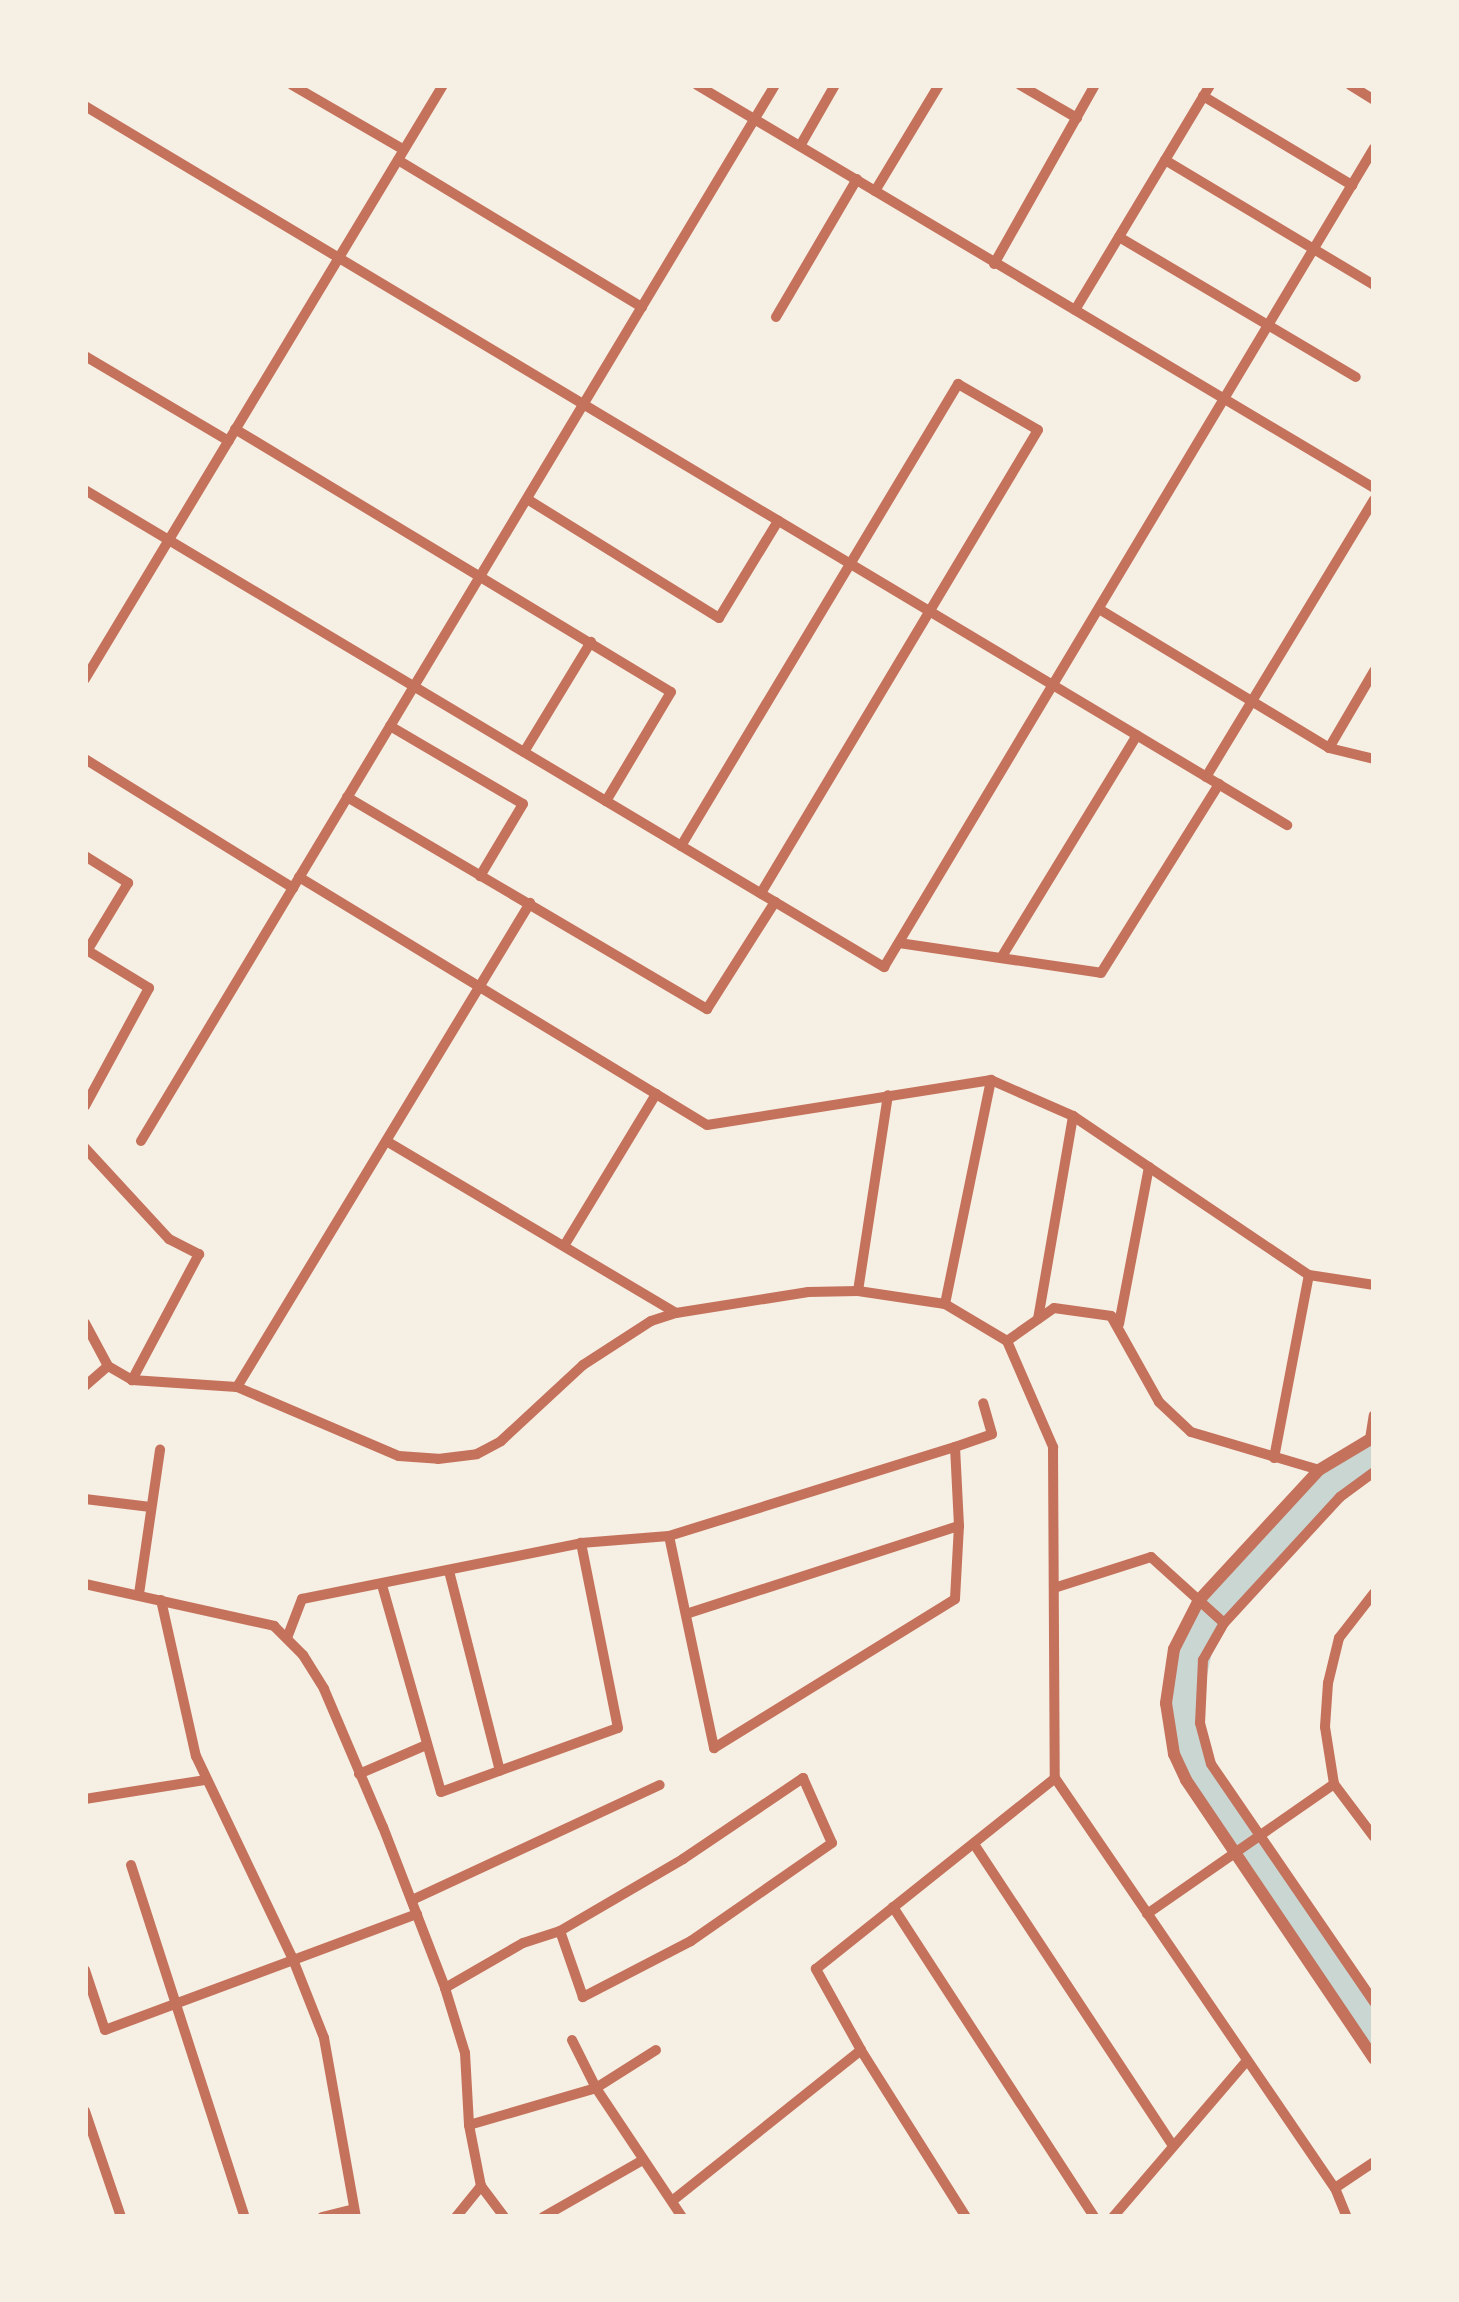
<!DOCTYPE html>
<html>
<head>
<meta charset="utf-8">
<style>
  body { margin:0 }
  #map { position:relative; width:1459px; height:2302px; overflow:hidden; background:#f6efe4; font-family:Bitter,serif }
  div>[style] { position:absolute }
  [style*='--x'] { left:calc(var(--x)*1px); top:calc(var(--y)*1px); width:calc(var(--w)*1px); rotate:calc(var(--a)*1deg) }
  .river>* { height:35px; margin:-17.5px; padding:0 17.5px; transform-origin:17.5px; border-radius:17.5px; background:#c9d6d2 }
  .minor>* { height:10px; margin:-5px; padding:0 5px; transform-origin:5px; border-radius:5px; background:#c5725c }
  .tertiary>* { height:12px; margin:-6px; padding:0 6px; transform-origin:6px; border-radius:6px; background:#c5725c }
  span { translate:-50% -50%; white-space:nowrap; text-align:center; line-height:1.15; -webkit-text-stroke:10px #f6efe4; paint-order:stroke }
  .frame { position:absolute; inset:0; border:88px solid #f6efe4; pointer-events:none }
</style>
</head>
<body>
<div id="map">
  <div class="river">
    <div style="--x:1374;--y:1456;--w:47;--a:149"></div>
    <div style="--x:1334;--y:1480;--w:203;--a:132"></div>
    <div style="--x:1198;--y:1631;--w:72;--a:102.1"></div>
    <div style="--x:1183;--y:1701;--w:49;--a:84.2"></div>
    <div style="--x:1188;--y:1750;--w:26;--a:62"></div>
    <div style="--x:1200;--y:1773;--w:312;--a:56.1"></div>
  </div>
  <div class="minor">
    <div style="--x:292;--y:85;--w:129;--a:30.1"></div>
    <div style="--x:697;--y:85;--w:788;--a:30.76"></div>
    <div style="--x:1020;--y:85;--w:66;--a:30.1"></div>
    <div style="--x:1350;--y:85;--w:28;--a:32"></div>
    <div style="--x:1203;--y:96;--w:174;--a:30.9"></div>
    <div style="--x:85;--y:106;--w:1401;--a:30.89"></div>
    <div style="--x:800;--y:146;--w:70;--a:-60.2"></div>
    <div style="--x:398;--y:160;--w:285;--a:31.1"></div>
    <div style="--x:1165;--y:160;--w:244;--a:30.9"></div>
    <div style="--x:875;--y:191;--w:124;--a:-58.9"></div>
    <div style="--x:1119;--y:237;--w:275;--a:30.6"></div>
    <div style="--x:994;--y:264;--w:206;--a:-60.6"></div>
    <div style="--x:1075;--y:310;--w:262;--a:-59"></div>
    <div style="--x:776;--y:317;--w:160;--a:-59.6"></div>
    <div style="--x:85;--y:356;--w:167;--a:30.6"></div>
    <div style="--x:235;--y:429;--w:509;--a:31.1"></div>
    <div style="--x:671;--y:692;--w:127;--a:120.8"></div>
    <div style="--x:85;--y:490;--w:931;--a:30.84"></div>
    <div style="--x:884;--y:967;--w:954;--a:-59.11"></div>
    <div style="--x:527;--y:499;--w:226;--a:31.8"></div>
    <div style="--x:719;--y:618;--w:114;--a:-58.7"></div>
    <div style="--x:1099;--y:609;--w:269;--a:31.1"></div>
    <div style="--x:1329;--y:748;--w:46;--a:13.7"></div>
    <div style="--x:85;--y:679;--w:694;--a:-58.92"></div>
    <div style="--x:390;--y:726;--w:154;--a:30.4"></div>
    <div style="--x:523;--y:804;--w:84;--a:120.8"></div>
    <div style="--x:1329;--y:748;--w:89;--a:-59.7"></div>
    <div style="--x:524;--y:752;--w:129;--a:-58.7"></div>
    <div style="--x:85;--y:759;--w:245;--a:31.8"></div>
    <div style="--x:1206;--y:777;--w:324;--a:-58.8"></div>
    <div style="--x:347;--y:797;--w:418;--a:30.5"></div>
    <div style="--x:707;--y:1009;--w:127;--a:-57.6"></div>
    <div style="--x:681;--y:846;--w:539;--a:-59.05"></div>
    <div style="--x:958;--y:384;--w:92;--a:29.9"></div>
    <div style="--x:1038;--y:430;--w:540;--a:120.89"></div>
    <div style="--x:85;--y:856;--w:51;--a:32.1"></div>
    <div style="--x:128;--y:883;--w:79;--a:121.1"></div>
    <div style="--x:299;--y:877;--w:477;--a:31.3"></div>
    <div style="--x:707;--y:1125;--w:288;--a:-9"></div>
    <div style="--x:991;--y:1080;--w:90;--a:23.7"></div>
    <div style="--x:1073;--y:1116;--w:285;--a:34"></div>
    <div style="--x:1309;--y:1275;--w:66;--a:8.7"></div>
    <div style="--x:899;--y:943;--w:204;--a:8.4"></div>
    <div style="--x:1101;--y:973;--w:223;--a:-58"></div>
    <div style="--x:85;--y:949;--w:75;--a:31.4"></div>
    <div style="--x:149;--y:988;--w:134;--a:118.5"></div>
    <div style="--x:1001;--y:958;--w:261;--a:-58.6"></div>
    <div style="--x:141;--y:1141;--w:1232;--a:-59.02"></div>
    <div style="--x:388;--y:1142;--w:335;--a:30.7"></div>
    <div style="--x:85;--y:1148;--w:124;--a:47.3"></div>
    <div style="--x:169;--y:1239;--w:34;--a:27"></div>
    <div style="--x:199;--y:1254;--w:143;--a:118"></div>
    <div style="--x:564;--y:1246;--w:178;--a:-58.8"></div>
    <div style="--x:858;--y:1291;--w:198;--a:-81.3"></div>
    <div style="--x:945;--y:1304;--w:229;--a:-78.4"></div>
    <div style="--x:1038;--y:1319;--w:206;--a:-80.2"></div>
    <div style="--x:85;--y:1323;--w:49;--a:61.9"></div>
    <div style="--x:108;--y:1366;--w:28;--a:30"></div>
    <div style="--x:132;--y:1380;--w:105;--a:3.8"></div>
    <div style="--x:237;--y:1387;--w:176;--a:23.1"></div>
    <div style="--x:399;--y:1456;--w:39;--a:4"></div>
    <div style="--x:438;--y:1459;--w:39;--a:-7"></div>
    <div style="--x:477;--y:1454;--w:27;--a:-28"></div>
    <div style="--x:501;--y:1441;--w:112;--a:-42.8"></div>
    <div style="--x:583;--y:1365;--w:81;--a:-32.9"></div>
    <div style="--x:651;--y:1321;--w:26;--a:-18"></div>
    <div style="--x:676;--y:1313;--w:134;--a:-9"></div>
    <div style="--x:808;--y:1292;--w:50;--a:-1.1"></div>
    <div style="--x:858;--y:1291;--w:88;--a:8.5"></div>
    <div style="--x:945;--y:1304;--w:72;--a:30.8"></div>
    <div style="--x:1007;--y:1341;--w:116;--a:66.5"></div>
    <div style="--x:1053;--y:1447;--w:331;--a:89.7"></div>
    <div style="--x:1055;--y:1778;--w:496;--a:55.7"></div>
    <div style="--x:1335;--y:2188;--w:31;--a:68"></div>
    <div style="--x:1119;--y:1324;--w:160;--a:-79.2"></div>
    <div style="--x:1007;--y:1341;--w:57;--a:-35.1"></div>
    <div style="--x:1054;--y:1308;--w:58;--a:8"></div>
    <div style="--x:1111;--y:1316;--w:98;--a:60.8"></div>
    <div style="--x:1159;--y:1402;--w:44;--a:43.2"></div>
    <div style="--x:1191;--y:1432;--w:134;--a:16.5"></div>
    <div style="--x:85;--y:1386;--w:30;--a:-41"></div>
    <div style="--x:237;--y:1387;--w:566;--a:-58.81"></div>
    <div style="--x:1370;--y:1439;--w:24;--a:-81"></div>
    <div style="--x:1274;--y:1458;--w:186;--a:-79.2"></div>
    <div style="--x:1374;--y:1472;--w:42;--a:143.7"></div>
    <div style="--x:1340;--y:1497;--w:171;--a:132.6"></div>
    <div style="--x:1224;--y:1623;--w:43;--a:119.6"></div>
    <div style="--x:1203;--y:1660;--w:63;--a:92.7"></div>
    <div style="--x:1200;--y:1723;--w:42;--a:75"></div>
    <div style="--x:1211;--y:1764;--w:288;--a:55.6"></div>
    <div style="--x:85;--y:1499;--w:66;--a:6.9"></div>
    <div style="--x:669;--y:1536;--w:217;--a:78"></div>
    <div style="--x:714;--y:1748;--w:283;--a:-31.7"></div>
    <div style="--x:955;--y:1599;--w:73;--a:-86.9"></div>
    <div style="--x:959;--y:1526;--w:79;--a:-92.9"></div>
    <div style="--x:449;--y:1571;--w:206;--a:75.7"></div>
    <div style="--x:85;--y:1584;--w:194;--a:12.5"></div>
    <div style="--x:274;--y:1626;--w:41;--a:45"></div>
    <div style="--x:303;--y:1655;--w:40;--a:58"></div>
    <div style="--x:324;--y:1689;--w:150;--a:66.9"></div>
    <div style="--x:383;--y:1827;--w:173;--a:68.9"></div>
    <div style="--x:445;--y:1988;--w:68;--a:72.9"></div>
    <div style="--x:465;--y:2053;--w:72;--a:86.8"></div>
    <div style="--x:469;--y:2125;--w:62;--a:78.9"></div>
    <div style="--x:481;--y:2186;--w:39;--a:53"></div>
    <div style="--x:382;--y:1585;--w:215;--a:74.1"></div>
    <div style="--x:441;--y:1792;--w:188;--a:-19.9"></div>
    <div style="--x:618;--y:1728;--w:189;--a:-101.3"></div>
    <div style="--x:1054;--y:1588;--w:102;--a:-17.7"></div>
    <div style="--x:1151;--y:1557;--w:98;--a:42.1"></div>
    <div style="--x:1374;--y:1593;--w:57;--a:127.9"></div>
    <div style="--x:1339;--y:1638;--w:46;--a:103.7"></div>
    <div style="--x:1328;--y:1683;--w:44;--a:93.9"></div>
    <div style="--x:1325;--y:1727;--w:58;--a:81"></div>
    <div style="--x:1334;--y:1784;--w:66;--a:53"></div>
    <div style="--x:139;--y:1594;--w:146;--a:-81.7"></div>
    <div style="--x:161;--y:1600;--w:160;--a:77.4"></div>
    <div style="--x:196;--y:1756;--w:223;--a:64.5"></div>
    <div style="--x:292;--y:1957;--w:87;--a:68.4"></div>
    <div style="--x:324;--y:2038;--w:182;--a:79.9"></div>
    <div style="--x:686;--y:1614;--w:287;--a:-17.9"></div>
    <div style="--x:287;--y:1638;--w:42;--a:-69"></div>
    <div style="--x:302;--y:1599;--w:285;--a:-11.3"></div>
    <div style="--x:581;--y:1543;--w:88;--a:-4.5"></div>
    <div style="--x:669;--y:1536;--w:300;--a:-17.3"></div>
    <div style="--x:955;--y:1447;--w:39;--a:-19"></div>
    <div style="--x:992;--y:1434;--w:32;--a:-106"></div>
    <div style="--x:359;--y:1774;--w:71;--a:-23.3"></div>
    <div style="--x:85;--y:1799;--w:121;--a:-9"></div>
    <div style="--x:974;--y:1844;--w:359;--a:56.6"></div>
    <div style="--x:131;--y:1865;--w:370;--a:72.1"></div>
    <div style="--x:412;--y:1900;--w:273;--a:-24.9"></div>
    <div style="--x:893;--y:1907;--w:369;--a:57"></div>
    <div style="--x:1147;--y:1914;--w:228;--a:-34.8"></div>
    <div style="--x:85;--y:1970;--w:63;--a:71.6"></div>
    <div style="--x:105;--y:2030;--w:333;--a:-20.4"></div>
    <div style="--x:445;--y:1988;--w:90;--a:-30"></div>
    <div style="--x:523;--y:1943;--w:39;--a:-18"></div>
    <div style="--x:560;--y:1931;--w:143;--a:-30.3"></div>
    <div style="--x:683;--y:1859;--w:145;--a:-34"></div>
    <div style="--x:803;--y:1778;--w:71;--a:66"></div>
    <div style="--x:832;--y:1843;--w:172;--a:145.2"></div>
    <div style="--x:691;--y:1941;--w:122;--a:152.6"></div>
    <div style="--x:583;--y:1997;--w:70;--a:-109.2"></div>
    <div style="--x:572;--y:2040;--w:54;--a:63.4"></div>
    <div style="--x:596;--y:2088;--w:155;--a:56.3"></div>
    <div style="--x:85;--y:2111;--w:112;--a:71.2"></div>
    <div style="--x:469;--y:2125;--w:132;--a:-16.2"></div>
    <div style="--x:596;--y:2088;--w:71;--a:-32.3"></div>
    <div style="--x:1335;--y:2188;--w:47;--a:-33.7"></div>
    <div style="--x:672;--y:2201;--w:242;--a:-38.6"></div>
    <div style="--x:322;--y:2217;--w:32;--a:-14"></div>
    <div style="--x:456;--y:2217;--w:40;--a:-51"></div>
    <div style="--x:543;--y:2217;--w:115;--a:-29.7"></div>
    <div style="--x:966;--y:2217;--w:197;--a:-122.2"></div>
    <div style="--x:861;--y:2050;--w:93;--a:-119.1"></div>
    <div style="--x:816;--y:1969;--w:306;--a:-38.6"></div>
    <div style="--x:1113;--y:2217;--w:204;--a:-49.4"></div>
  </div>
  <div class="tertiary">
    <div style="--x:1374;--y:1437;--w:64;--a:149"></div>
    <div style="--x:1319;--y:1470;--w:177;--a:132.7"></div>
    <div style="--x:1199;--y:1600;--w:55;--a:117"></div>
    <div style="--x:1174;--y:1649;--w:55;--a:98.4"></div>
    <div style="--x:1166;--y:1703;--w:52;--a:81.1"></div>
    <div style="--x:1174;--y:1754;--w:29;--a:65"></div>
    <div style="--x:1186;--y:1780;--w:336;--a:56"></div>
  </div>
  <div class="frame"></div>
</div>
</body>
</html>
